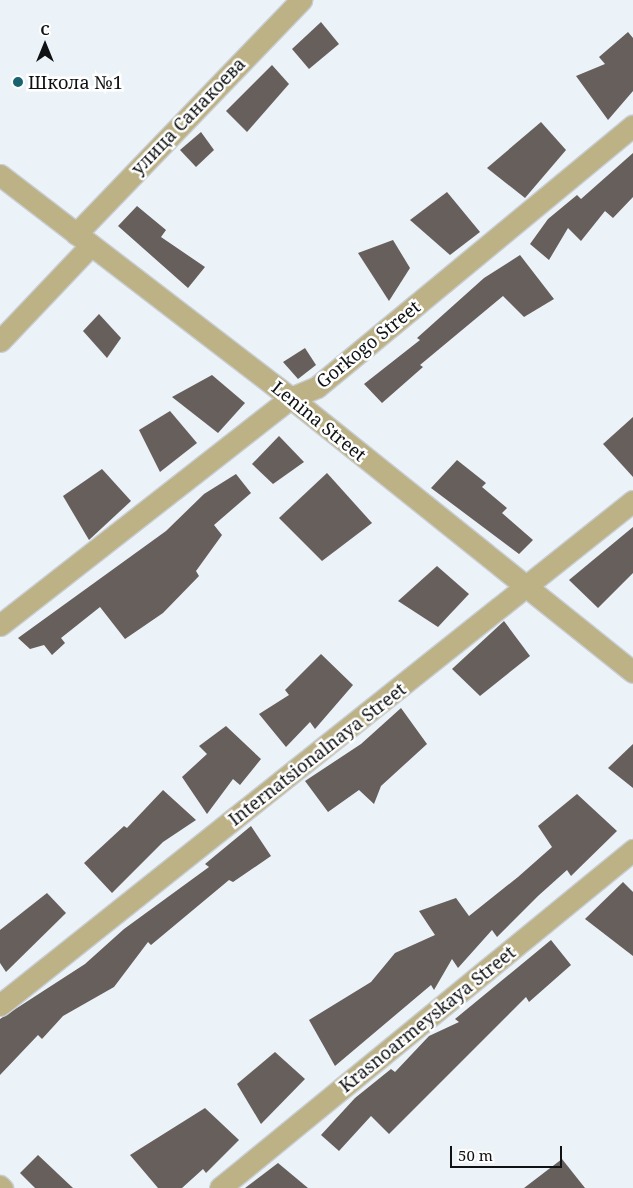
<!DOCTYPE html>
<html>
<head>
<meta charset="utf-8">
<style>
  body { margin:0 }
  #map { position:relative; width:633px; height:1188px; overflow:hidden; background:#ebf2f8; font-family:"Noto Serif",serif }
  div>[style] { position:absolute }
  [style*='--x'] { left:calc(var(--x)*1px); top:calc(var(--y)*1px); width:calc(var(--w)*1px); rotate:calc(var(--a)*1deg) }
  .building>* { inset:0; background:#665f5b }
  .roads { filter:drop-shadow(1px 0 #c8ced3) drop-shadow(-1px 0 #c8ced3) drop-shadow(0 1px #c8ced3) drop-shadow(0 -1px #c8ced3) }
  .minor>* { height:21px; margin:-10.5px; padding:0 10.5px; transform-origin:10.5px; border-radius:10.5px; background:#bdb186 }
  .dots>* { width:14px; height:14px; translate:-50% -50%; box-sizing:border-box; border:2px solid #fefffe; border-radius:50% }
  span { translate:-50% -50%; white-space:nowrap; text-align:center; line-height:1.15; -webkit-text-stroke:5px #fefffe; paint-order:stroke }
  .poi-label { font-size:18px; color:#0f1113 }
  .left { translate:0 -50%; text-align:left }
  .street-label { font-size:18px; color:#0f1113 }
  .north { position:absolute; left:20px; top:20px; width:50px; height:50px; -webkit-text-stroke:4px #fefffe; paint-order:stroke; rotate:0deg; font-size:14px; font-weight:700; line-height:20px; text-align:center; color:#0f1113 }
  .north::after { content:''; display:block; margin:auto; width:18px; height:22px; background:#0f1113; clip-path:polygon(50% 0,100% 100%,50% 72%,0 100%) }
  .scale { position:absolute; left:450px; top:1146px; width:112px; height:22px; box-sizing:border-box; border:2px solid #0f1113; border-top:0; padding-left:6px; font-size:15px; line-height:18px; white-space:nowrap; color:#0f1113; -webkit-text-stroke:4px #fefffe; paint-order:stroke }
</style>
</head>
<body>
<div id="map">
  <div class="building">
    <div style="clip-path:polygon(321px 22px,339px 44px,309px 69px,292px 49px)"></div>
    <div style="clip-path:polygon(628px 32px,633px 38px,633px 91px,608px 120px,576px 76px,605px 64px,599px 57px)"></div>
    <div style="clip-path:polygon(272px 65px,289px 84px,247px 132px,226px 111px)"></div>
    <div style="clip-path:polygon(541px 122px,566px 150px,525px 198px,487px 168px)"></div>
    <div style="clip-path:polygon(201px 132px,214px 150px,196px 167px,180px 150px)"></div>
    <div style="clip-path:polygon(633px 153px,633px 197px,613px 218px,605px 211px,581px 241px,568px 228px,549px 260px,530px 244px,548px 219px,577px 195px,581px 199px)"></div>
    <div style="clip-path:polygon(447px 192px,480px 232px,450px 255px,410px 220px)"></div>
    <div style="clip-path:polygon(137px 206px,166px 230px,161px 237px,205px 267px,188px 288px,118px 226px)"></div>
    <div style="clip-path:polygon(393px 240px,410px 268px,389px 301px,358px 253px)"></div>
    <div style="clip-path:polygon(520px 255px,554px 299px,524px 317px,503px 296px,420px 365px,423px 367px,382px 403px,364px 384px,420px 340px,417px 338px,484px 278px)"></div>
    <div style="clip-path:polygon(99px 314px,121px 338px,107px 358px,83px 331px)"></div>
    <div style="clip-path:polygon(305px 348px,316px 365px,298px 379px,283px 362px)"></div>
    <div style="clip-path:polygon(212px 375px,245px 403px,218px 433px,172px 397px)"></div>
    <div style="clip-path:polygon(170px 411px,197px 443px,160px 472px,139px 430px)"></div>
    <div style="clip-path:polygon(633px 417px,633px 477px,603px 444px)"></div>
    <div style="clip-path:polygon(279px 436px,304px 462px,273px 484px,252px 464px)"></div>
    <div style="clip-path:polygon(457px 460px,486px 483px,482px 487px,507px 508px,502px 513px,533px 540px,519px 554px,431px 488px)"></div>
    <div style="clip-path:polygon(102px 469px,131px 501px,89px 540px,63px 496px)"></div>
    <div style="clip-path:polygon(327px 473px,372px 523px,322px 561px,279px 518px)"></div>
    <div style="clip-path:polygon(236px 474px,251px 493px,214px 525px,222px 535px,196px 571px,199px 576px,163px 613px,125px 639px,100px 607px,61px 638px,65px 643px,52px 655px,44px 645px,30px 649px,18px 638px,166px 531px,204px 494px)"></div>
    <div style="clip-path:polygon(633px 527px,633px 573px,598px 608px,569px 580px)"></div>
    <div style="clip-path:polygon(437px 566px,469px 594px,438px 627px,398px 601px)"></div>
    <div style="clip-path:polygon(504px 621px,530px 656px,480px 696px,452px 669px)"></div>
    <div style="clip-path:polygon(321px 654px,353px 685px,315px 729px,310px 722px,286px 747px,259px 714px,289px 695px,285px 690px)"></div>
    <div style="clip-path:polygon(401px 708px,427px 744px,381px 786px,374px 804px,359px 790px,328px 812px,305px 781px,361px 744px)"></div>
    <div style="clip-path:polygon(226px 726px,261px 759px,240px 785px,233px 779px,207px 814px,182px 777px,207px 754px,199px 746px)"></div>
    <div style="clip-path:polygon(633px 744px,633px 788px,608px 768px)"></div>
    <div style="clip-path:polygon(163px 790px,196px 820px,163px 842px,112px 893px,84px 863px,124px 826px,127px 828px)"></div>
    <div style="clip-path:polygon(577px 794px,617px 831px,571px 876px,567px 870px,538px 896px,497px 937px,492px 930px,458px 968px,452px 959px,434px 990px,431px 985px,335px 1066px,309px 1020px,371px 982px,395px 953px,435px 935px,419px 911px,456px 898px,469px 916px,518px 877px,552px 847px,538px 826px)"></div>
    <div style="clip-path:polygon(251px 826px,271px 856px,233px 882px,229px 880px,151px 945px,148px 942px,114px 987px,63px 1016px,42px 1039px,38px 1035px,0 1075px,0 1019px,85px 964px,124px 929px,209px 867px,205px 864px)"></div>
    <div style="clip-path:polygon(623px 882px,633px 892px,633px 956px,585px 919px)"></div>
    <div style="clip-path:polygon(47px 893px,66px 913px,6px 972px,0 963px,0 930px)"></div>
    <div style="clip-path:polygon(551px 940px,571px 965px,529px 1002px,526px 997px,389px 1134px,371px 1116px,339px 1151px,321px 1135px,355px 1098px,391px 1069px,395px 1072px,429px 1036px,459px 1022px,455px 1019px)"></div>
    <div style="clip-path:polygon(275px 1052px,305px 1079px,261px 1124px,237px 1084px)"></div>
    <div style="clip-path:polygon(205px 1108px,239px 1140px,206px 1173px,203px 1169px,182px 1188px,158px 1188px,130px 1155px)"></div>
    <div style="clip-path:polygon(38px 1155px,73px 1188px,35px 1188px,20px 1173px)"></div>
    <div style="clip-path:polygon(562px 1159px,585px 1188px,524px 1188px)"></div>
    <div style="clip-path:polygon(278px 1163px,308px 1188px,245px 1188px)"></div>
  </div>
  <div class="roads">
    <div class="minor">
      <div style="--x:0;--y:175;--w:367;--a:37.5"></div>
      <div style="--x:291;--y:398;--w:438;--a:38.7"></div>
      <div style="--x:76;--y:234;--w:325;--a:-46.1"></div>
      <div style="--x:0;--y:341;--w:132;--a:-46.5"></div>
      <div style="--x:0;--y:625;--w:369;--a:-38"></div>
      <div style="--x:291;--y:398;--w:28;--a:-23"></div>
      <div style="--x:317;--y:387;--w:410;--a:-39.6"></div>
      <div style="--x:0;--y:1005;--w:809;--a:-38.53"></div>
      <div style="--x:0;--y:1186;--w:3;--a:45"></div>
      <div style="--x:220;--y:1188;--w:534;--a:-39.3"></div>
    </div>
  </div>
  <div class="dots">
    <div style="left:18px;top:82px;background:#196270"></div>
  </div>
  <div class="poi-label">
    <span class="left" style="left:28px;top:82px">Школа №1</span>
  </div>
  <div class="street-label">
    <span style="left:188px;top:116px;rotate:-46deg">улица Санакоева</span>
    <span style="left:368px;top:344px;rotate:-39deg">Gorkogo Street</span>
    <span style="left:319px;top:421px;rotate:39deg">Lenina Street</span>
    <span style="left:317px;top:754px;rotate:-38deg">Internatsionalnaya Street</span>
    <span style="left:427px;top:1019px;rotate:-39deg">Krasnoarmeyskaya Street</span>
  </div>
  <div class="north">С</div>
  <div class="scale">50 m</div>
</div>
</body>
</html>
